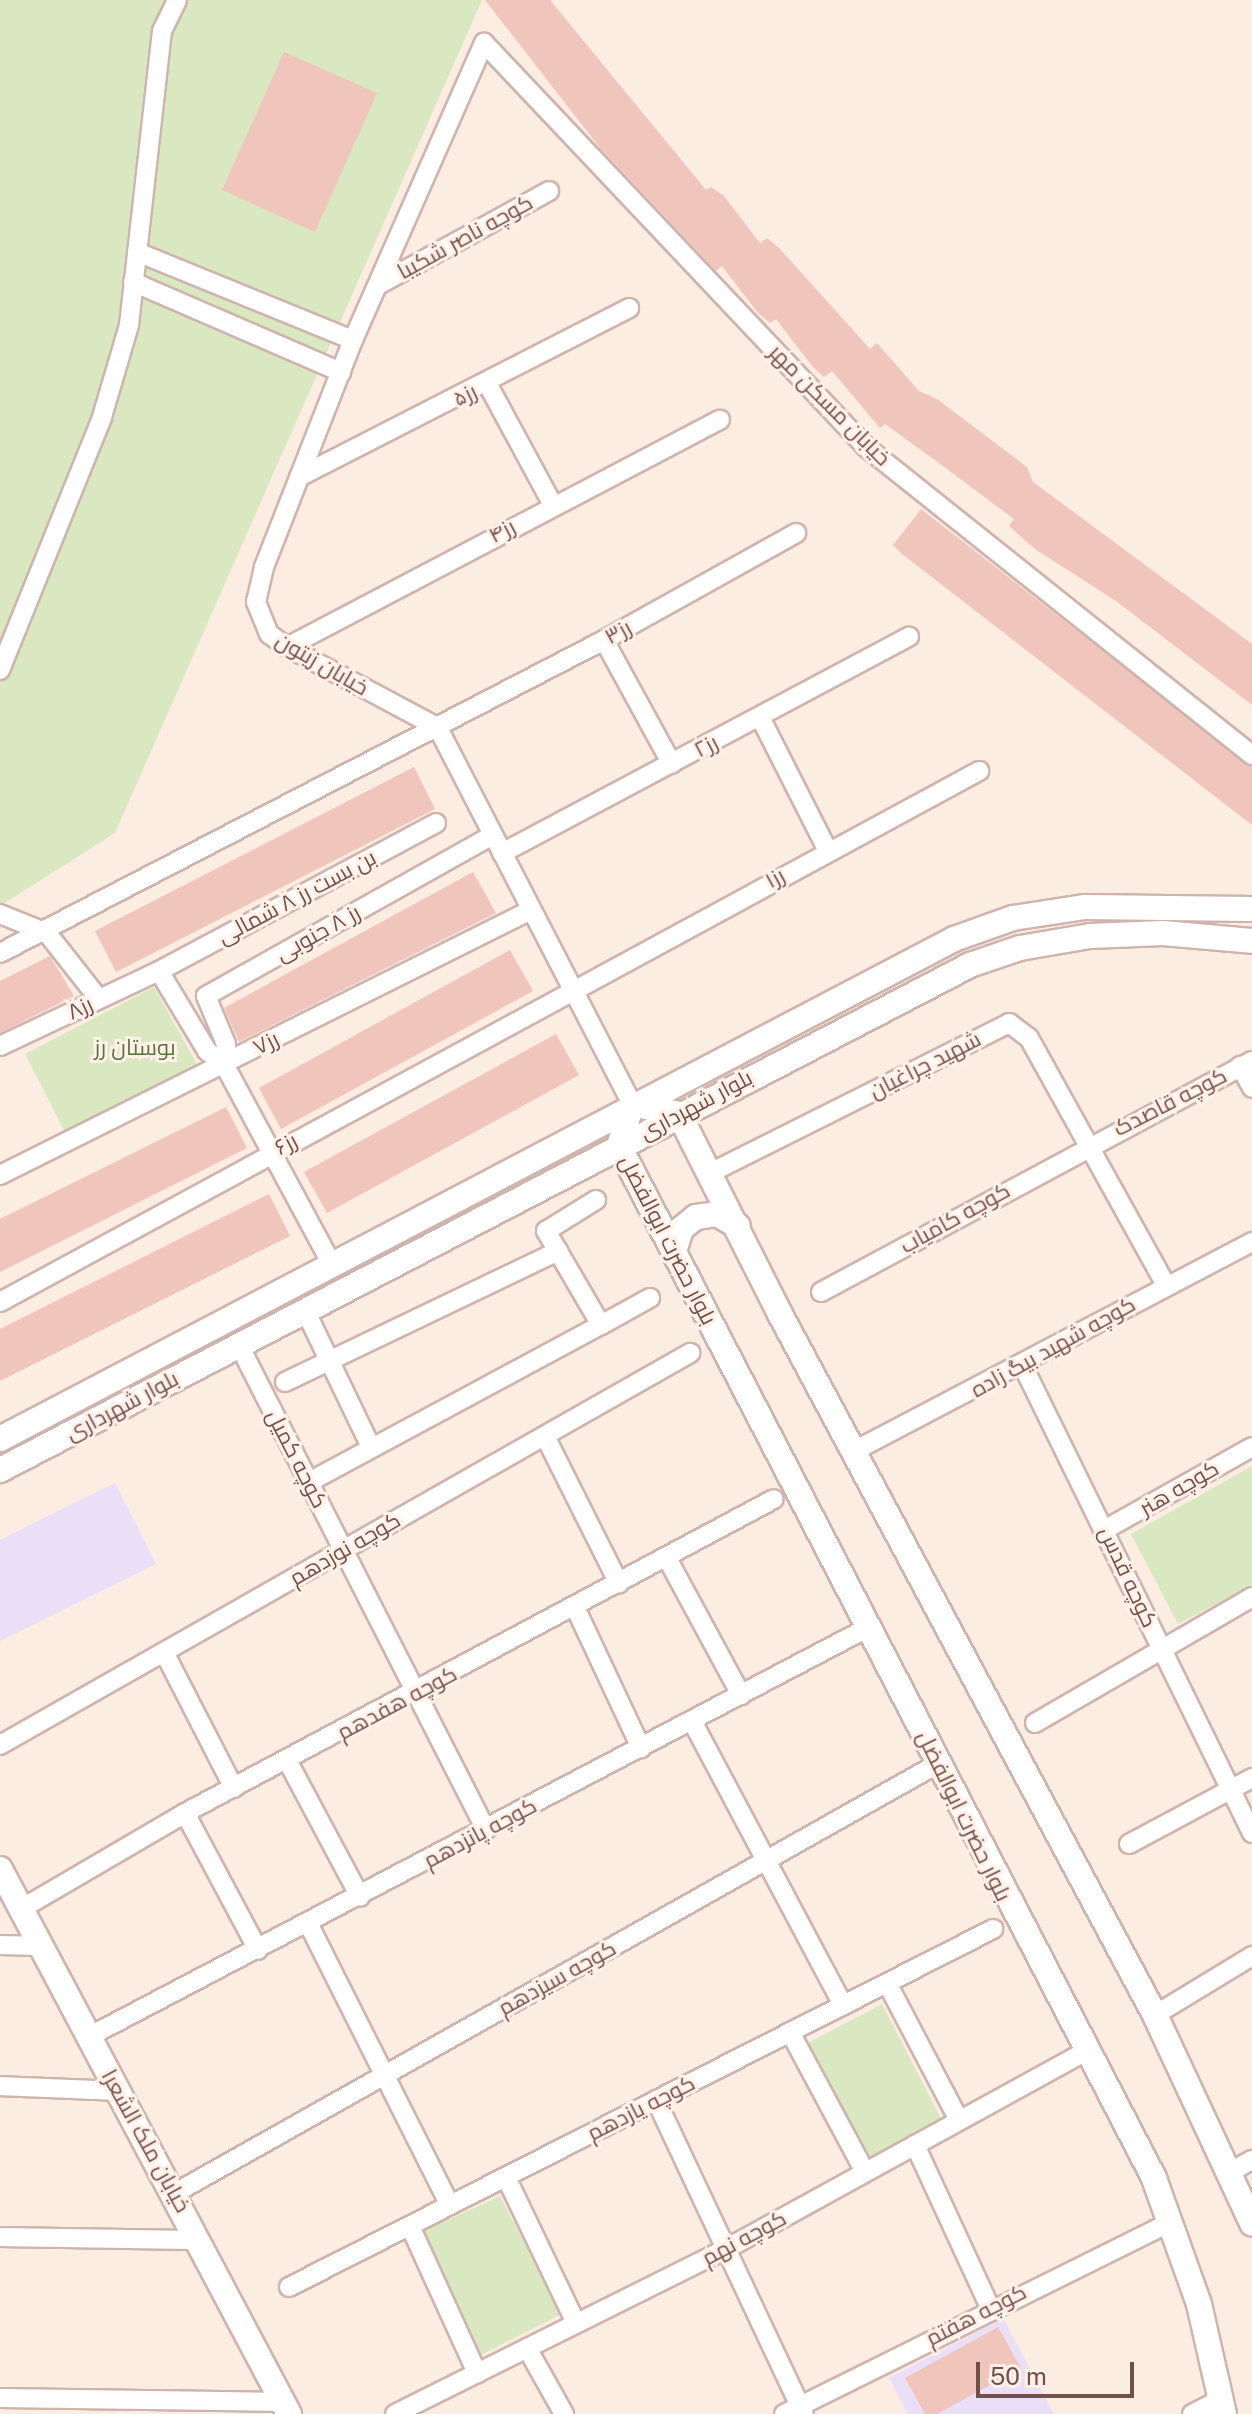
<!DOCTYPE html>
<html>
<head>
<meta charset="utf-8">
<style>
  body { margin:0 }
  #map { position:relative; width:1252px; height:2414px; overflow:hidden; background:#fbede2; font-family:"Public Sans",Cairo,sans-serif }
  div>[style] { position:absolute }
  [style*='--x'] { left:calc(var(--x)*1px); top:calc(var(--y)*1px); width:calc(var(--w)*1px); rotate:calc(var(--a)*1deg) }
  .education>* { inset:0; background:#eadff7 }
  .green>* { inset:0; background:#d9e8c1 }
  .building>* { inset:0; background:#f0c5bb }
  .roads { filter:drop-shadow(2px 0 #ceb4ac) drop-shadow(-2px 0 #ceb4ac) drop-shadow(0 2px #ceb4ac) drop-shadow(0 -2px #ceb4ac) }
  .street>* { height:18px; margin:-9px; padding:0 9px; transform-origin:9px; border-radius:9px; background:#fff }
  .secondary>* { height:24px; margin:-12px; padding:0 12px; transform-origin:12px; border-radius:12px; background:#fff }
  span { translate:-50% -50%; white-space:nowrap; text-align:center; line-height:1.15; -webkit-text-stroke:6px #fff1e8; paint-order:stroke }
  .street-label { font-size:22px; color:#72504a }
  .park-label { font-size:22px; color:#58723f }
  .scale { position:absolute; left:976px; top:2362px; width:158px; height:36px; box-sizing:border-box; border:4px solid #72504a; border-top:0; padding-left:10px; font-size:24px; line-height:28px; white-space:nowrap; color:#72504a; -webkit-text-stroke:6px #fff1e8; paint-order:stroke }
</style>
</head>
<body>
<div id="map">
  <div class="education">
    <div style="clip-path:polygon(115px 1483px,156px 1564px,0 1641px,0 1540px)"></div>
    <div style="clip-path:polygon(1003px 2318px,1054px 2414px,908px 2414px,889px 2378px)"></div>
  </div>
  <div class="green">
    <div style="clip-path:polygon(0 0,482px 0,115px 833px,0 906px)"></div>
    <div style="clip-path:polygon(154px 987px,199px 1068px,66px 1134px,25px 1054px)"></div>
    <div style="clip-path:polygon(1252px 1466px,1252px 1585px,1178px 1624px,1131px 1534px)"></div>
    <div style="clip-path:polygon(882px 2004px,944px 2124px,870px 2163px,806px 2044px)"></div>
    <div style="clip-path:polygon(500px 2196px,562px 2314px,481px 2355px,421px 2232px)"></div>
  </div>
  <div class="building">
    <div style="clip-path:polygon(485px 0,550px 0,706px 190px,711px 187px,724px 196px,760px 243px,767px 238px,779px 248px,870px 349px,877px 343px,919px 391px,937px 399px,1027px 467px,1033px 482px,1252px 644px,1252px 705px,1116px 601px,1035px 549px,1009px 526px,1014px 519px,943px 466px,885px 424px,880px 428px,832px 371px,824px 377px,813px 367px,776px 319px,770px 323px,758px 313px,722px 266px,716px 271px,600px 148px)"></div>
    <div style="clip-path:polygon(284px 52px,377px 93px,315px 232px,222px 190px)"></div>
    <div style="clip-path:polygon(921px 509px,1252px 767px,1252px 825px,902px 554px,893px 545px)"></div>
    <div style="clip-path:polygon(414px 767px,435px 809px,116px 972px,95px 931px)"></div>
    <div style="clip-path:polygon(473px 872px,496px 913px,239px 1042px,224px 1008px)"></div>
    <div style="clip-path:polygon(510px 950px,533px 991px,281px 1129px,259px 1088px)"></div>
    <div style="clip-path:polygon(50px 956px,74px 996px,0 1033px,0 981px)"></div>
    <div style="clip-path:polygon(556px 1034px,579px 1075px,327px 1213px,304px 1172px)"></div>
    <div style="clip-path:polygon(226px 1107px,247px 1148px,0 1272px,0 1219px)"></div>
    <div style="clip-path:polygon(269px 1194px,290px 1236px,0 1381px,0 1329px)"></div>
    <div style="clip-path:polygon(998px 2327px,1021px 2368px,937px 2414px,925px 2414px,905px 2378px)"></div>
  </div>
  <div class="roads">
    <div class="street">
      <div style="--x:137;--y:252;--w:233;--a:22.2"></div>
      <div style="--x:133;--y:282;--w:227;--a:23.4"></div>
      <div style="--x:380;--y:284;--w:193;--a:-28.8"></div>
      <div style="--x:487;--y:383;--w:139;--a:61.6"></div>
      <div style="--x:299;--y:477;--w:371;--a:-27.1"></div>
      <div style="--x:604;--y:640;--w:141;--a:61.3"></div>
      <div style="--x:287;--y:647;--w:489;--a:-27.7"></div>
      <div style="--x:0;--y:670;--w:273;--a:-68"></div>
      <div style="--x:102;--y:417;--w:96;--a:-73.6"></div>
      <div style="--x:129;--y:325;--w:296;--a:-83.6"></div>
      <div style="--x:162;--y:31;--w:34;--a:-64"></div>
      <div style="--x:760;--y:717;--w:148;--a:63.1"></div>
      <div style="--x:502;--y:853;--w:461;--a:-28"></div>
      <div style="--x:0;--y:914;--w:51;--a:22"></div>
      <div style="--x:47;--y:933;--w:84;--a:51.8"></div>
      <div style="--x:0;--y:953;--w:680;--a:-27.39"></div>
      <div style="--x:604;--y:640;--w:220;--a:-29.1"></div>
      <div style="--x:159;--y:971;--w:93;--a:59"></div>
      <div style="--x:207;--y:1051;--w:21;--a:37"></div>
      <div style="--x:224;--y:1064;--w:226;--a:61.7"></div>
      <div style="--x:0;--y:1046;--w:176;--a:-25.3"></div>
      <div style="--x:159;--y:971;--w:314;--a:-28.1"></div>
      <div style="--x:224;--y:1064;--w:20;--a:-84"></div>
      <div style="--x:226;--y:1044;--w:52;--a:-112.6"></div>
      <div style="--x:206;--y:996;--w:329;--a:-29.3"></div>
      <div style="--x:1240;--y:1066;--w:25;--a:61"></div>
      <div style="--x:632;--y:1104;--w:424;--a:-117.3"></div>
      <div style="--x:437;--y:727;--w:170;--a:-151.9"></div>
      <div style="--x:287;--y:647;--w:22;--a:-144"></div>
      <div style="--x:269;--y:634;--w:35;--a:-112"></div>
      <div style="--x:256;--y:602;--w:36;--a:-77"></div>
      <div style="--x:264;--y:567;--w:244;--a:-68.6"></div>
      <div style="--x:353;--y:340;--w:325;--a:-66.2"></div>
      <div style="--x:484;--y:43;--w:556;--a:46.6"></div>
      <div style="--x:866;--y:447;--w:494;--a:38.6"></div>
      <div style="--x:710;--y:1173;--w:335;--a:-26.6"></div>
      <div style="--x:1009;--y:1023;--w:25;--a:37"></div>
      <div style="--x:1029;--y:1038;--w:282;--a:61"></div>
      <div style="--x:0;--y:1175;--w:593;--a:-26.52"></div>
      <div style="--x:821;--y:1292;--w:489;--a:-28.2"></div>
      <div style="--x:0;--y:1302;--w:1114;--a:-28.47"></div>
      <div style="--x:305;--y:1310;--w:152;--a:64.3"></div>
      <div style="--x:601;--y:1325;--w:56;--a:-28.9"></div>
      <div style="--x:239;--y:1345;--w:544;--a:63.01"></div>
      <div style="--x:1023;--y:1366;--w:520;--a:63.88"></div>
      <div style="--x:285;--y:1382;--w:303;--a:-25.6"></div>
      <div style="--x:545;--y:1436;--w:165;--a:63.4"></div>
      <div style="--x:854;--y:1451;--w:450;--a:-27.7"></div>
      <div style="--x:309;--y:1482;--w:332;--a:-28.3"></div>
      <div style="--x:601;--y:1325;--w:109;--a:-120.3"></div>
      <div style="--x:546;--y:1231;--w:59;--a:-31.8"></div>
      <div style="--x:1106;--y:1529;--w:167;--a:-29.3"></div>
      <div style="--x:667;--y:1558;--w:156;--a:61.6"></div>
      <div style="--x:575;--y:1607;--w:156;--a:64.9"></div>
      <div style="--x:164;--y:1652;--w:153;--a:62.8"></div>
      <div style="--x:692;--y:1721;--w:322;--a:62"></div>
      <div style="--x:1035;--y:1723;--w:251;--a:-30.1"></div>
      <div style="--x:0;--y:1745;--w:794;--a:-29.6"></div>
      <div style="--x:287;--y:1760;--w:155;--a:61.9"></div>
      <div style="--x:185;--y:1813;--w:155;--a:61.9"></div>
      <div style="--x:1129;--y:1844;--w:140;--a:-28.2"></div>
      <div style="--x:21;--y:1909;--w:190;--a:-30.3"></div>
      <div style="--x:185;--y:1813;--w:667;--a:-28.06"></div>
      <div style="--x:308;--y:1923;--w:316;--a:63.3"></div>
      <div style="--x:0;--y:1945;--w:41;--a:1.4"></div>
      <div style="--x:887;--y:1983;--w:155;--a:62.3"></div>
      <div style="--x:1155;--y:2015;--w:114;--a:-31.3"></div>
      <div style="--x:790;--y:2032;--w:159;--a:61.8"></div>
      <div style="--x:90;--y:2036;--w:880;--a:-27.7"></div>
      <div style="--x:0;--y:2086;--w:117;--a:2.4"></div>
      <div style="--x:656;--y:2100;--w:347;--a:64.8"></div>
      <div style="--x:915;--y:2145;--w:179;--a:65.2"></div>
      <div style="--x:1230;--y:2172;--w:25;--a:-29"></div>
      <div style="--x:506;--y:2177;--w:162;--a:64.4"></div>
      <div style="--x:175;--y:2193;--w:877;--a:-29.37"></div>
      <div style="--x:410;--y:2226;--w:162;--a:65.5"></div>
      <div style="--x:0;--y:2237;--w:199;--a:0.9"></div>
      <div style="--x:289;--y:2287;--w:790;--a:-26.95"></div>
      <div style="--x:527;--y:2348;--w:76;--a:60.7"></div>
      <div style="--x:0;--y:2398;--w:282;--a:0.8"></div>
      <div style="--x:395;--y:2414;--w:370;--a:-26.5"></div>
      <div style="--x:726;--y:2249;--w:413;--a:-28.8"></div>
      <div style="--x:784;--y:2414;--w:433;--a:-26.4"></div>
      <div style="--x:1192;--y:2414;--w:34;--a:-27"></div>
    </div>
    <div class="secondary">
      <div style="--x:674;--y:1252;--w:24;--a:-73"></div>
      <div style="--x:681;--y:1229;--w:19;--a:-39"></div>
      <div style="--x:696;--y:1217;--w:21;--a:-8"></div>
      <div style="--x:717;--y:1214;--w:24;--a:30"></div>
      <div style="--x:0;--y:1439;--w:1077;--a:-27.66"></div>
      <div style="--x:954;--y:939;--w:63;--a:-19.6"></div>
      <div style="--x:1013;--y:918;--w:73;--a:-8.7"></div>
      <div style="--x:1085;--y:907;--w:167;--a:0.7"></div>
      <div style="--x:0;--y:1470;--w:1094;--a:-27.5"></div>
      <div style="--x:970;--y:965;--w:53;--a:-18.8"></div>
      <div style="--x:1020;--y:948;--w:71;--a:-9.7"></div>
      <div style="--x:1090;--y:936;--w:73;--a:-2.4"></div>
      <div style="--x:1163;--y:933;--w:89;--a:5.1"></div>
      <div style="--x:0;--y:1869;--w:617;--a:62.06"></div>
      <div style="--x:1224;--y:2414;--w:113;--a:-102.8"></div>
      <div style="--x:1199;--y:2304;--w:134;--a:-109.7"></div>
      <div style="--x:1154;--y:2178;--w:1162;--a:-117.4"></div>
      <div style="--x:619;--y:1146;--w:44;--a:-72.8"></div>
      <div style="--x:632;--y:1104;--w:48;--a:12"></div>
      <div style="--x:679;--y:1114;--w:224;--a:63.2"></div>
      <div style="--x:780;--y:1314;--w:795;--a:61.86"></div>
      <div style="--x:1155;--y:2015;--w:230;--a:65"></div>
    </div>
  </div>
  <div class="street-label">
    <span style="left:465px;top:237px;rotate:-29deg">کوچه ناصر شکیبا</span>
    <span style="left:465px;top:395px;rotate:-26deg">رز۵</span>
    <span style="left:830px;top:405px;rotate:45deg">خیابان مسکن مهر</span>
    <span style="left:502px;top:531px;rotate:-28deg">رز۴</span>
    <span style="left:618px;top:632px;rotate:-29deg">رز۳</span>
    <span style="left:322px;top:664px;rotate:30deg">خیابان زیتون</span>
    <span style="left:706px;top:746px;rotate:-28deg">رز۲</span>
    <span style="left:775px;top:878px;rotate:-29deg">رز۱</span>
    <span style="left:297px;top:897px;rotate:-28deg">بن بست رز ۸ شمالی</span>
    <span style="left:318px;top:933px;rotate:-29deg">رز ۸ جنوبی</span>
    <span style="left:80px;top:1008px;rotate:-25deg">رز۸</span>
    <span style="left:266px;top:1043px;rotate:-27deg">رز۷</span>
    <span style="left:925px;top:1065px;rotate:-27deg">شهید چراغیان</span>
    <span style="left:1170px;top:1102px;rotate:-27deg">کوچه قاصدک</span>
    <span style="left:696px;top:1105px;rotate:-28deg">بلوار شهرداری</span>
    <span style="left:286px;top:1144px;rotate:-28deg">رز۶</span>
    <span style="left:955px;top:1218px;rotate:-29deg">کوچه کامیاب</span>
    <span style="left:668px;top:1240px;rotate:63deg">بلوار حضرت ابوالفضل</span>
    <span style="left:1053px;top:1347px;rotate:-29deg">کوچه شهید بیگ زاده</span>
    <span style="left:122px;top:1406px;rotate:-28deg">بلوار شهرداری</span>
    <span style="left:297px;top:1459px;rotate:63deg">کوچه کمیل</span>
    <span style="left:1179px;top:1488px;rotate:-30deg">کوچه هنر</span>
    <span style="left:345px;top:1549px;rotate:-30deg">کوچه نوزدهم</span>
    <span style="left:1128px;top:1577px;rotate:65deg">کوچه قدس</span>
    <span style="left:397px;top:1703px;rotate:-28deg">کوچه هفدهم</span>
    <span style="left:964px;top:1816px;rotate:64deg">بلوار حضرت ابوالفضل</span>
    <span style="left:480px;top:1833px;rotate:-28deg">کوچه پانزدهم</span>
    <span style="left:557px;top:1978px;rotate:-29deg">کوچه سیزدهم</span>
    <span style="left:641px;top:2108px;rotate:-27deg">کوچه یازدهم</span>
    <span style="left:146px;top:2141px;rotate:61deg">خیابان ملک الشعرا</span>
    <span style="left:744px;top:2238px;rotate:-28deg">کوچه نهم</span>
    <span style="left:976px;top:2315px;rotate:-27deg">کوچه هفتم</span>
  </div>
  <div class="park-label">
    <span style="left:135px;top:1048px">بوستان رز</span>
  </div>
  <div class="scale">50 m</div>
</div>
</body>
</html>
